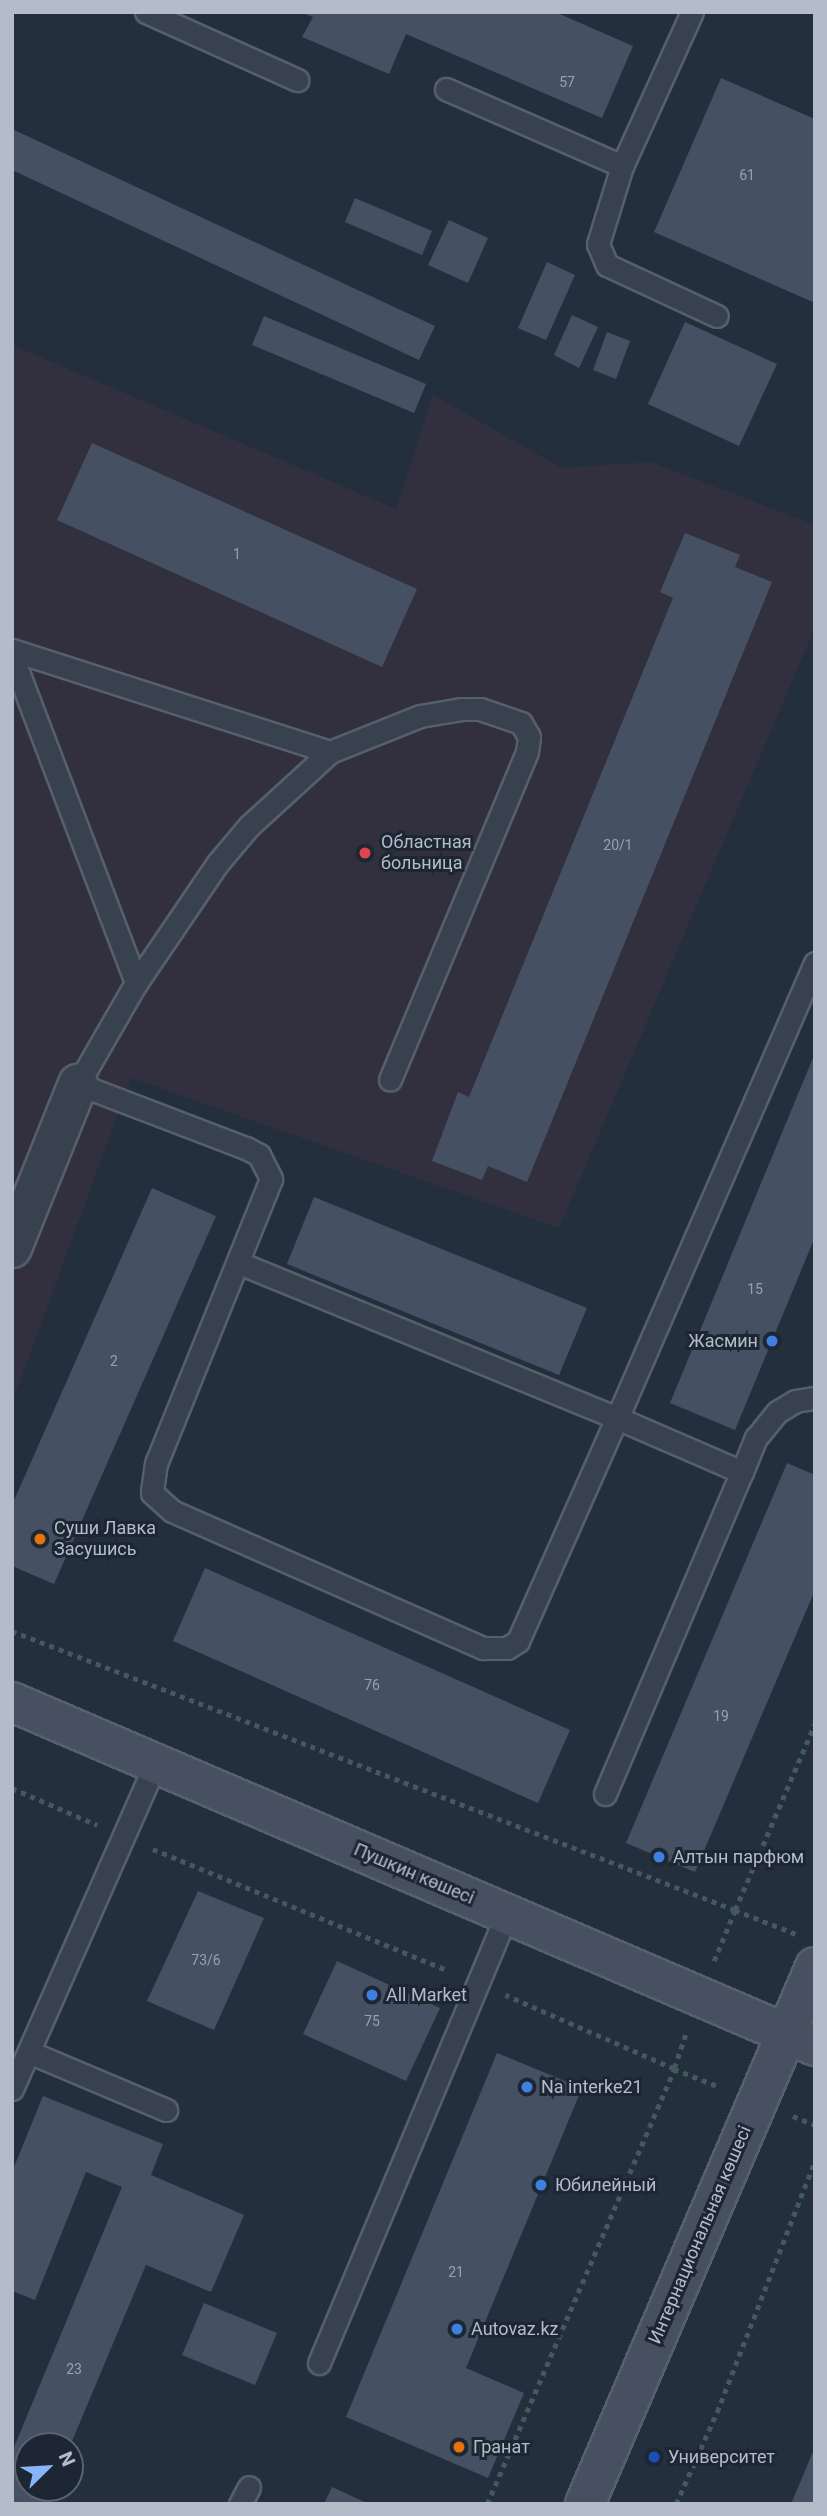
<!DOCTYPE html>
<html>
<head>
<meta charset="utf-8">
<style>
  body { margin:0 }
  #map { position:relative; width:827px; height:2516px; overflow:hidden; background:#242f3e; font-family:Roboto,sans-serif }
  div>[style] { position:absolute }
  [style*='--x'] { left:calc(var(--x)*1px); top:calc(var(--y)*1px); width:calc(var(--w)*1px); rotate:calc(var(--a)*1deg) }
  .medical>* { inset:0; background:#32303f }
  .building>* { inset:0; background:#455162 }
  .path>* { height:4.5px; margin-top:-2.25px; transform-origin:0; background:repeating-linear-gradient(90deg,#44595c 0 5px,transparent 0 10px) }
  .roads { filter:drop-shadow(2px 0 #565f6c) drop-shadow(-2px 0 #565f6c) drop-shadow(0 2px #565f6c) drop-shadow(0 -2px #565f6c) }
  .lane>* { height:21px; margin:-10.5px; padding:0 10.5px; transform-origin:10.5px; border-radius:10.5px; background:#38414e }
  .street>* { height:38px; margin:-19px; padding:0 19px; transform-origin:19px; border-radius:19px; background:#38414e }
  .secondary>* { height:38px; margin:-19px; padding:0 19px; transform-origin:19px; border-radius:19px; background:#465061 }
  .dots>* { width:19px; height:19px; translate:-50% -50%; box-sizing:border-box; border:4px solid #1d2633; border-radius:50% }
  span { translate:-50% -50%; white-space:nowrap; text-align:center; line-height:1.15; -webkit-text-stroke:6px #1d2633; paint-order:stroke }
  .number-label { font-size:14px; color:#98a1af }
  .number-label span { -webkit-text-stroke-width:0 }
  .poi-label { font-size:18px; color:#b4bcc9 }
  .left { translate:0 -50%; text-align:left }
  .right { translate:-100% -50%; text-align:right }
  .street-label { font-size:18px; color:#b4bcc9 }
  .frame { position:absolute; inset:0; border:14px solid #b4bcc9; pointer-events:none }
  .north { position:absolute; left:14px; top:2432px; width:70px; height:70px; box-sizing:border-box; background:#1d2633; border:2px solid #59626f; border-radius:50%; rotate:66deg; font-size:19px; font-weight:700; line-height:28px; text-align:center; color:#b4bcc9 }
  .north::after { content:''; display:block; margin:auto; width:24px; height:32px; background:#8ab4f8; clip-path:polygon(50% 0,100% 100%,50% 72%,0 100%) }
</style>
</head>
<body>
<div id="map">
  <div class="medical">
    <div style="clip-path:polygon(12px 345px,396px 509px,433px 395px,562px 468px,651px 462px,815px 525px,815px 627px,559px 1228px,131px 1078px,12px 1403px)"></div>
  </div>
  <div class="building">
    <div style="clip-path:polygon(301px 12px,555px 12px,633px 46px,602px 118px,406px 34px,389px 74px,302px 37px,313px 17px)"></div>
    <div style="clip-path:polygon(721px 78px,815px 119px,815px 303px,654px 232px)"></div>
    <div style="clip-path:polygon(12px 129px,435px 326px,419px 360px,12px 170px)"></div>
    <div style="clip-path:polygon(355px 198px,432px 231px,422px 255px,345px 222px)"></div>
    <div style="clip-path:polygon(449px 220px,488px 238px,468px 283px,428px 265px)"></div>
    <div style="clip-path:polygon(547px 262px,575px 275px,546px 340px,518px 328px)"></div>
    <div style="clip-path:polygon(572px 315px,598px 327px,579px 368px,554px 355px)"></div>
    <div style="clip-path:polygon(264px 316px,426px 384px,414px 413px,252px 345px)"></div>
    <div style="clip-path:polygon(685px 322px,777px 364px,739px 446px,648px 404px)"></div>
    <div style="clip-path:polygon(607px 332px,630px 341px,616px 379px,593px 370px)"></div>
    <div style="clip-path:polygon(92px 443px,417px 589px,382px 667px,57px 520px)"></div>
    <div style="clip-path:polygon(685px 533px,740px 555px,735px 567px,772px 582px,527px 1182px,488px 1166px,482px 1180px,432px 1161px,458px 1092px,469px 1097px,673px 598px,660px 592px)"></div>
    <div style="clip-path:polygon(815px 1053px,815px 1237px,735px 1430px,670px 1403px)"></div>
    <div style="clip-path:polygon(152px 1188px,216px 1216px,54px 1584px,12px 1566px,12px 1505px)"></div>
    <div style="clip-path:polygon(314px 1197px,587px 1308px,559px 1375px,287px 1264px)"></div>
    <div style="clip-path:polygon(787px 1463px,815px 1475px,815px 1590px,695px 1872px,626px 1843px)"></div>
    <div style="clip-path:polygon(205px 1568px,570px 1730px,538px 1803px,173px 1641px)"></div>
    <div style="clip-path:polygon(198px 1891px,264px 1918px,214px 2030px,147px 2001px)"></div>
    <div style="clip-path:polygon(337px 1961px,440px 2008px,406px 2081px,303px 2034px)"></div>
    <div style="clip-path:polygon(497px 2053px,582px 2088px,466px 2368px,524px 2393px,488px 2478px,346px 2417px)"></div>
    <div style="clip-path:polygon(43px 2096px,163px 2144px,151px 2175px,244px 2215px,211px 2292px,146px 2265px,70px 2446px,28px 2446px,28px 2488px,52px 2488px,45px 2504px,12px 2504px,12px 2452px,122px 2187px,86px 2172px,35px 2300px,12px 2291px,12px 2172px)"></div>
    <div style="clip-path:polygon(204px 2303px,277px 2333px,255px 2385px,182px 2355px)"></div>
    <div style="clip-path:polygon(815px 2447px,815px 2504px,791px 2504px)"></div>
    <div style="clip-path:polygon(332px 2487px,369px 2504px,324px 2504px)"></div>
  </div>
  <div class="path">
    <div style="--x:12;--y:1631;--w:775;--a:21.1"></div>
    <div style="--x:735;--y:1910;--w:203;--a:-66.8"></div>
    <div style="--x:12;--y:1788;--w:93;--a:23.5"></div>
    <div style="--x:153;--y:1849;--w:320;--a:22.4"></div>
    <div style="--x:714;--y:1961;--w:55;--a:-67.6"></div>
    <div style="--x:735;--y:1910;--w:66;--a:21.5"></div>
    <div style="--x:686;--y:2035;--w:36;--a:109"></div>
    <div style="--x:674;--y:2069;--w:49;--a:21.4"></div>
    <div style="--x:793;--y:2116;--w:24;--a:22"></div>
    <div style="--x:487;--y:2504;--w:473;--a:-66.7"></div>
    <div style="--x:674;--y:2069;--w:184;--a:-156.4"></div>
    <div style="--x:676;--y:2504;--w:101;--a:-66"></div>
    <div style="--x:717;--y:2412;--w:269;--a:-68.7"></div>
  </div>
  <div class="roads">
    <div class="lane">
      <div style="--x:146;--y:12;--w:166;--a:24.2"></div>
      <div style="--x:692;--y:12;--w:169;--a:114.4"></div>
      <div style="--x:622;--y:166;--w:82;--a:107.1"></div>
      <div style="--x:598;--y:244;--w:23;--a:67"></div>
      <div style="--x:607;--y:265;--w:121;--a:24.9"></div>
      <div style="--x:446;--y:89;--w:192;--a:23.6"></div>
      <div style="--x:12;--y:650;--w:334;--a:17.8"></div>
      <div style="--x:330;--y:752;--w:110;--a:137.6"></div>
      <div style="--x:249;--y:826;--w:50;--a:130.1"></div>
      <div style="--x:217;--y:864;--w:144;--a:124.2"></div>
      <div style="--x:136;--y:983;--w:116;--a:119.9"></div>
      <div style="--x:78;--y:1084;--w:180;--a:20.9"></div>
      <div style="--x:246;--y:1148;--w:15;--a:28"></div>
      <div style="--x:259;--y:1155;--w:27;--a:63"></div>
      <div style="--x:271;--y:1179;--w:306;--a:112"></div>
      <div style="--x:156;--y:1463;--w:30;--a:98"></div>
      <div style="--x:152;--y:1493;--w:27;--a:42"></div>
      <div style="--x:172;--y:1511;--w:340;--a:23.8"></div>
      <div style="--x:483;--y:1648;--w:24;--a:0"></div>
      <div style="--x:507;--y:1648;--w:13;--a:-32"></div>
      <div style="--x:518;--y:1641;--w:244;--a:-66.1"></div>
      <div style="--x:617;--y:1418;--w:409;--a:-157.7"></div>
      <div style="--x:12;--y:656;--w:350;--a:69.2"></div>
      <div style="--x:330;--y:752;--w:97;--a:-21.8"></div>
      <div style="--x:420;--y:716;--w:43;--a:-9.5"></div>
      <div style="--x:462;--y:709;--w:18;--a:0"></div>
      <div style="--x:480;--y:709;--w:43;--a:18.9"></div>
      <div style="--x:521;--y:723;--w:16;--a:60"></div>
      <div style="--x:529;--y:737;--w:15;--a:98"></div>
      <div style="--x:527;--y:752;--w:355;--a:112.7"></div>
      <div style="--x:815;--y:963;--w:496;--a:113.5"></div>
      <div style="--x:617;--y:1418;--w:136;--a:23.4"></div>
      <div style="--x:742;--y:1472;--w:37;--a:-68"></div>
      <div style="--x:756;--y:1438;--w:33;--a:-51"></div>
      <div style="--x:777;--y:1412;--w:21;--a:-31"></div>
      <div style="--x:795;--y:1401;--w:20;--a:-9"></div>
      <div style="--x:605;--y:1794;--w:350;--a:-67"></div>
      <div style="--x:29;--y:2052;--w:149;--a:22.9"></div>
      <div style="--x:12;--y:2089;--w:357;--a:-66.2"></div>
      <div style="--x:319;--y:2363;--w:487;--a:-67.3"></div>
      <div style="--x:240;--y:2504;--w:19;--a:-62"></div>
    </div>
    <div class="street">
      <div style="--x:12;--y:1248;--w:177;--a:-68.1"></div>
    </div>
    <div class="secondary">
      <div style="--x:12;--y:1702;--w:874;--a:23.19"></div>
      <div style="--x:585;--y:2504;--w:584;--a:-66.81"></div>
    </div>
  </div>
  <div class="dots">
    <div style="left:365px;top:853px;background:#e0444e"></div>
    <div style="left:772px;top:1341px;background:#3f7fe0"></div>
    <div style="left:40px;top:1539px;background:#e8710a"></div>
    <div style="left:659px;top:1857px;background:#3f7fe0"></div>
    <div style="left:372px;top:1995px;background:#3f7fe0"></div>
    <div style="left:527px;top:2087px;background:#3f7fe0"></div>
    <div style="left:541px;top:2185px;background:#3f7fe0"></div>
    <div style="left:457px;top:2329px;background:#3f7fe0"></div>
    <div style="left:459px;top:2447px;background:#e8710a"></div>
    <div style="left:654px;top:2457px;background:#1a4fb4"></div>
  </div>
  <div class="number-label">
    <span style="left:567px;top:82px">57</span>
    <span style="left:747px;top:175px">61</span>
    <span style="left:237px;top:554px">1</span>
    <span style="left:618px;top:845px">20/1</span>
    <span style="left:755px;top:1289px">15</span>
    <span style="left:114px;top:1361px">2</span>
    <span style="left:372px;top:1685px">76</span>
    <span style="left:721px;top:1716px">19</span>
    <span style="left:206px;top:1960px">73/6</span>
    <span style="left:372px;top:2021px">75</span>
    <span style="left:456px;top:2272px">21</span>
    <span style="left:74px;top:2369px">23</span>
  </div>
  <div class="poi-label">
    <span class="left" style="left:381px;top:853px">Областная<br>больница</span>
    <span class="right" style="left:758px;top:1341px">Жасмин</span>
    <span class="left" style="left:54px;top:1539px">Суши Лавка<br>Засушись</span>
    <span class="left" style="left:673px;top:1857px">Алтын парфюм</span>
    <span class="left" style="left:386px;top:1995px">All Market</span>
    <span class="left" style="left:541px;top:2087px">Na interke21</span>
    <span class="left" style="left:555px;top:2185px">Юбилейный</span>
    <span class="left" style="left:471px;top:2329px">Autovaz.kz</span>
    <span class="left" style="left:473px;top:2447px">Гранат</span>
    <span class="left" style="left:668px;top:2457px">Университет</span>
  </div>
  <div class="street-label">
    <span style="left:414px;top:1874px;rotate:23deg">Пушкин көшесі</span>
    <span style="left:700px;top:2235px;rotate:-67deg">Интернациональная көшесі</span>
  </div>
  <div class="frame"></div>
  <div class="north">N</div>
</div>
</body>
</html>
